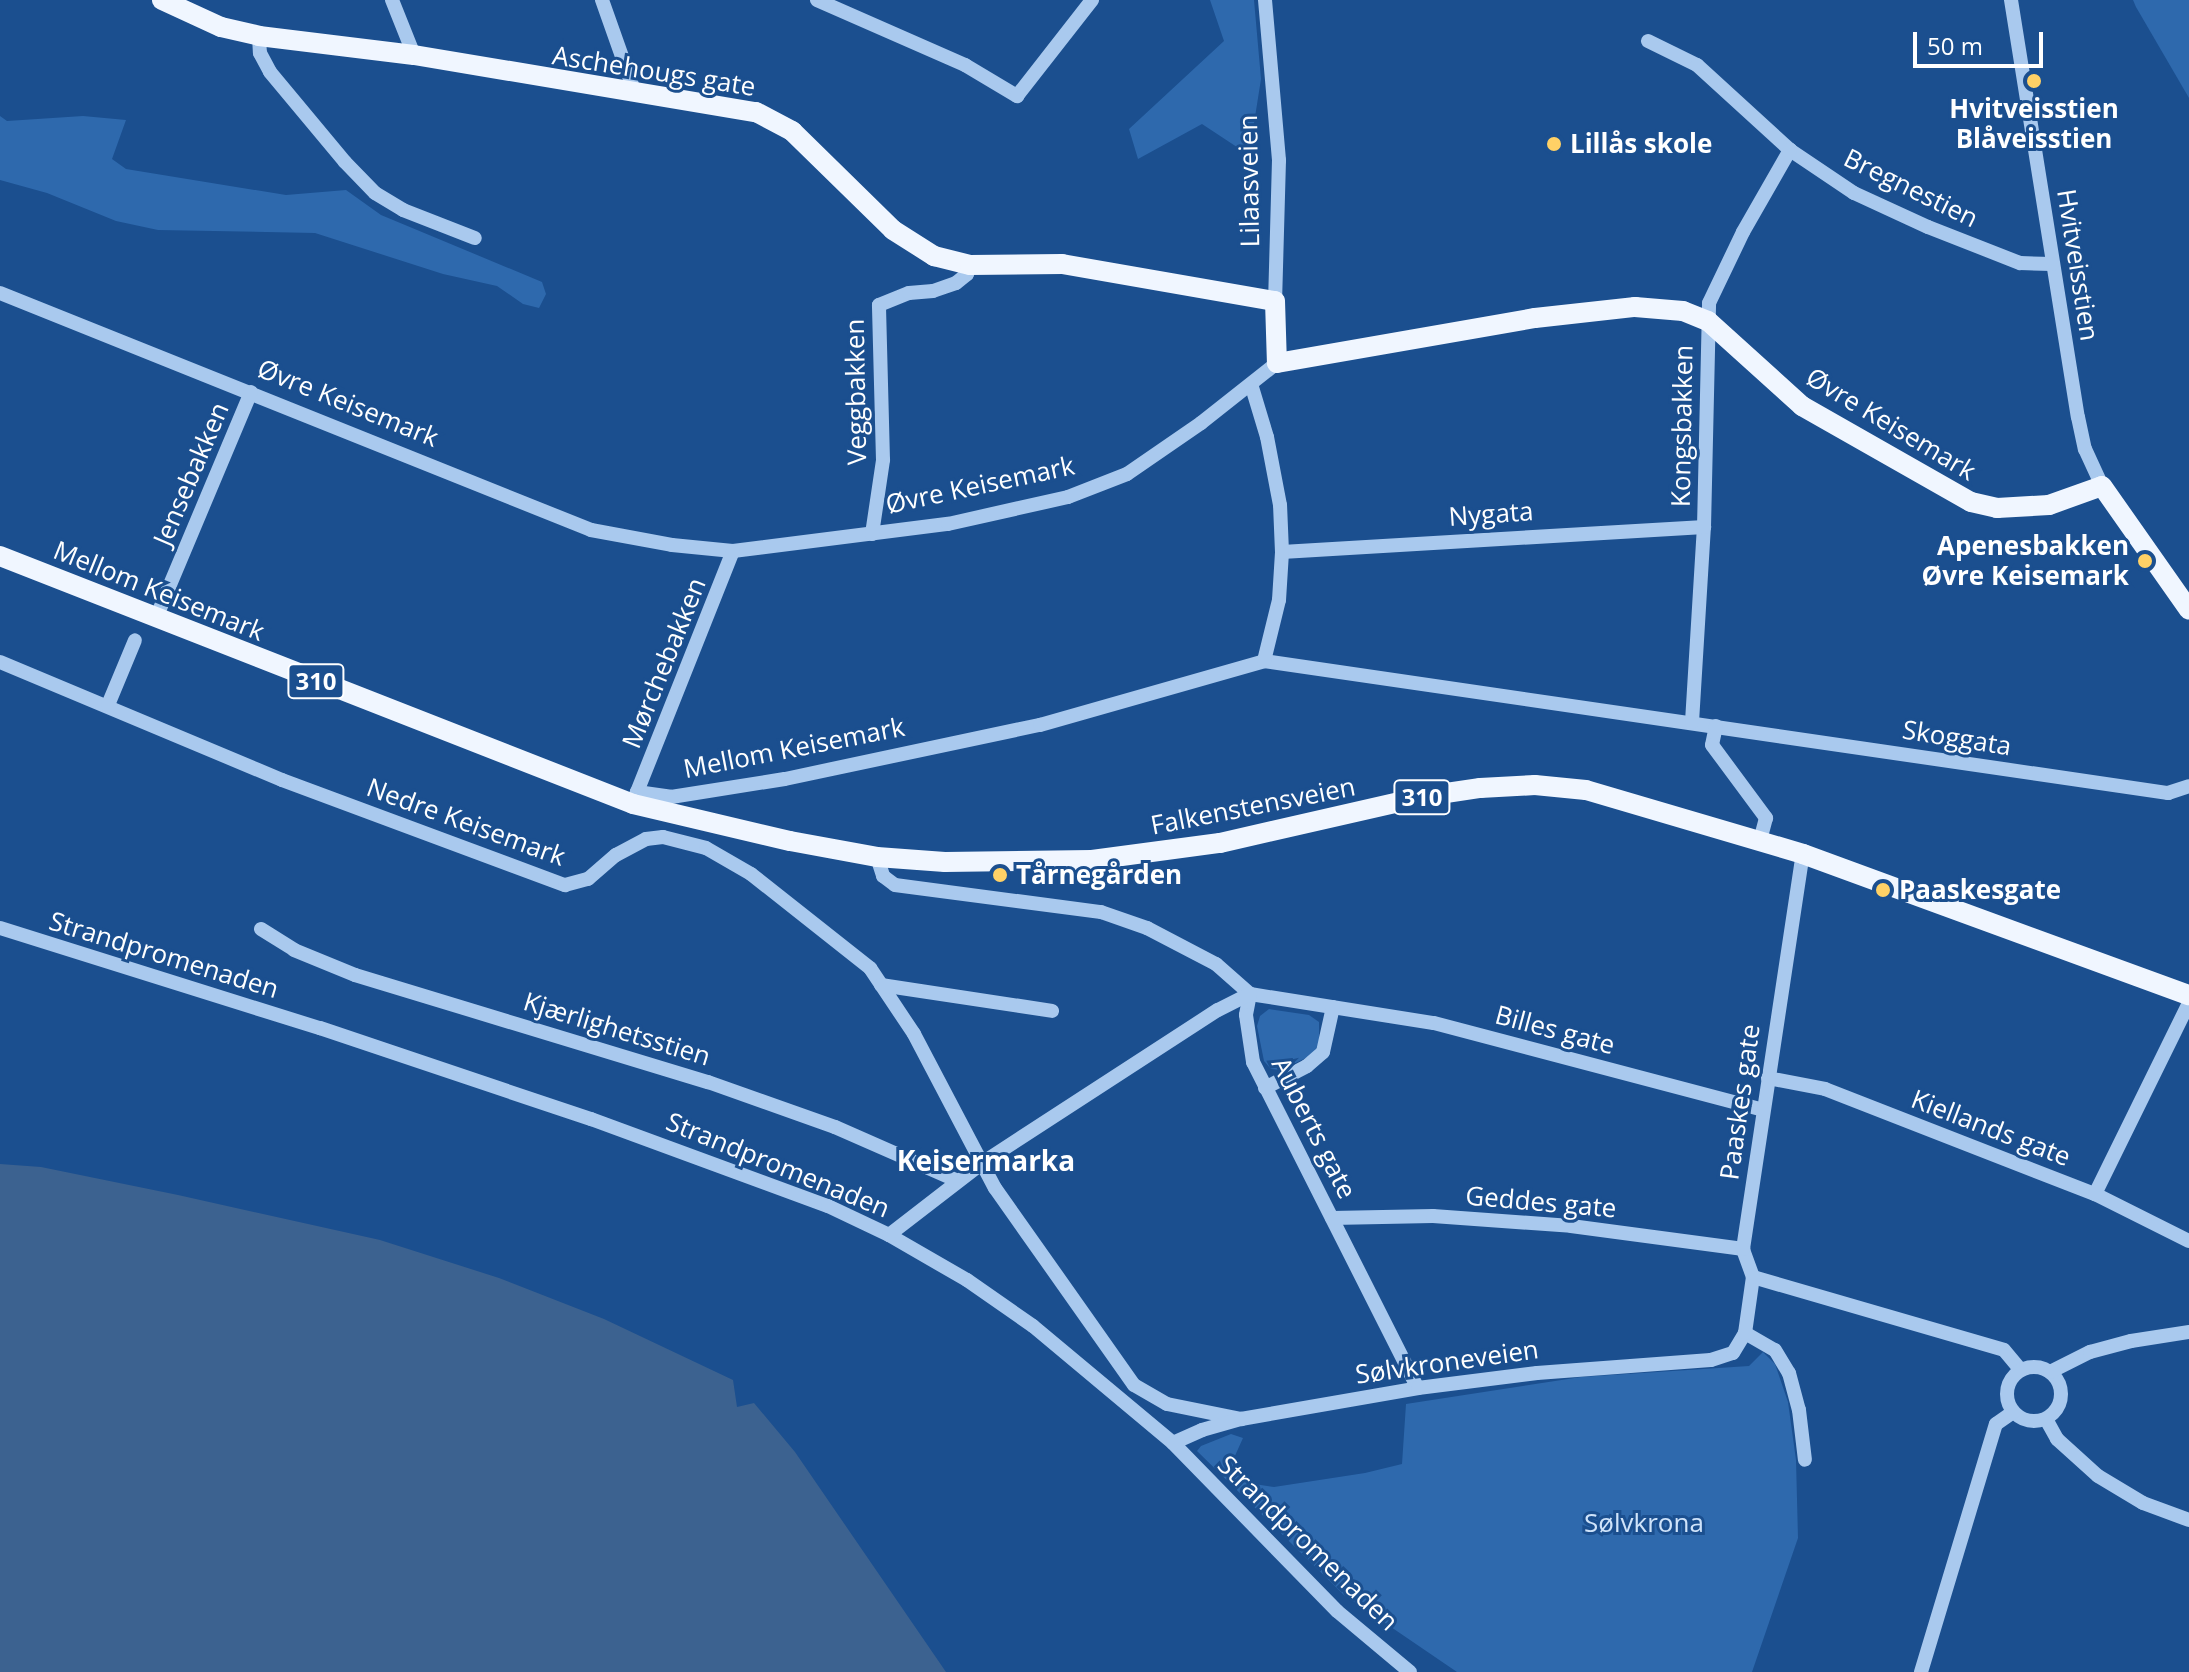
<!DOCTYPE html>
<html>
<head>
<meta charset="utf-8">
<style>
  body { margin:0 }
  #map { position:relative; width:2189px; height:1672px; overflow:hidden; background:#1b4f8f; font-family:"Open Sans",sans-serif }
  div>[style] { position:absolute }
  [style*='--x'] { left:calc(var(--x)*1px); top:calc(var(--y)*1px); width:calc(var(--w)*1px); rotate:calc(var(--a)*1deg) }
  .green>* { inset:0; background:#2e69ad }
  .water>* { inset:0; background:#3c6290 }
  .minor>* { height:14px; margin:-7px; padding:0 7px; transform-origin:7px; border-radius:7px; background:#a9c9ee }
  .minor>.ring { margin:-7px; padding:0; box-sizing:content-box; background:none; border:14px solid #a9c9ee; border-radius:50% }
  .major>* { height:20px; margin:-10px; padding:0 10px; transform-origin:10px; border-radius:10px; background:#f0f6ff }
  .dots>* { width:22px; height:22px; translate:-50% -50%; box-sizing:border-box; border:4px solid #1b4f8f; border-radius:50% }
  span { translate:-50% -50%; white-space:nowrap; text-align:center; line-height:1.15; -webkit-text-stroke:6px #1b4f8f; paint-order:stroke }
  .shield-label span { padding:2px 6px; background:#1b4f8f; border:2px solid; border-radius:6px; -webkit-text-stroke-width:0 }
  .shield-label { font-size:24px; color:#fff; font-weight:700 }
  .street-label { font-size:26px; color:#fff }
  .poi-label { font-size:26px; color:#fff; font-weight:700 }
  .left { translate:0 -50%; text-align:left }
  .right { translate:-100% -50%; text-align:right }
  .park-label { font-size:26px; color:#cfe3fa }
  .neighbourhood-label { font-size:28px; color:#fff; font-weight:700 }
  .scale { position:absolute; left:1913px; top:32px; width:130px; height:36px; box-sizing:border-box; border:4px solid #fff; border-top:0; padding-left:10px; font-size:24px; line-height:28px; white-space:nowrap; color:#fff; -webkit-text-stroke:6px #1b4f8f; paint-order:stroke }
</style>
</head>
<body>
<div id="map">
  <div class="green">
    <div style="clip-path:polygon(1210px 0,1254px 0,1261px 79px,1249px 155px,1202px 124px,1138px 159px,1129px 129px,1224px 41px)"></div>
    <div style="clip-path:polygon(2133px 0,2189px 0,2189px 98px,2136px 7px)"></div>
    <div style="clip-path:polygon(0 116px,7px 121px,83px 116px,126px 120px,112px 159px,126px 169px,286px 195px,346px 190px,381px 215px,542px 282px,546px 294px,539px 308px,523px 304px,497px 286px,443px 274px,315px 233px,158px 230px,116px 221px,47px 193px,0 180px)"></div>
    <div style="clip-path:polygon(1269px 1009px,1309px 1015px,1319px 1022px,1319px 1044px,1312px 1055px,1281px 1070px,1271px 1069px,1264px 1061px,1257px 1026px,1260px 1016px)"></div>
    <div style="clip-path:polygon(1763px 1352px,1775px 1364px,1788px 1402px,1796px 1460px,1798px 1538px,1752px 1672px,1457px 1672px,1344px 1595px,1197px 1451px,1201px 1446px,1231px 1434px,1243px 1438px,1234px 1458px,1248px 1483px,1274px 1487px,1365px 1473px,1402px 1464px,1406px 1404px,1581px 1377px,1749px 1366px)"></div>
  </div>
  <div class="water">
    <div style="clip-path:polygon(0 1164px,41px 1167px,178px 1195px,380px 1240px,499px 1278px,604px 1319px,733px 1380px,737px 1407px,754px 1403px,795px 1452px,946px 1672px,0 1672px)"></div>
  </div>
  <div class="minor">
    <div style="--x:392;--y:0;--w:59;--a:68.2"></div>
    <div style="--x:602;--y:0;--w:99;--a:70.5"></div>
    <div style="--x:817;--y:0;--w:162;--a:23.7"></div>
    <div style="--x:965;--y:65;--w:61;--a:30.8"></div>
    <div style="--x:1017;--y:96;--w:122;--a:-52"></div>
    <div style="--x:1265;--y:0;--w:161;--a:85"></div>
    <div style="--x:1279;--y:160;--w:141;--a:91.6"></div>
    <div style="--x:2011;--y:0;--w:422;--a:80.9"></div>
    <div style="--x:2078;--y:417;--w:33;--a:78"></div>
    <div style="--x:2085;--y:449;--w:41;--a:65.3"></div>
    <div style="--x:259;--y:36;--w:17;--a:87"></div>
    <div style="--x:260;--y:53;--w:21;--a:62"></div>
    <div style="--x:270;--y:72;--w:117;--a:50.2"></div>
    <div style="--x:345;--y:162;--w:43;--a:45.9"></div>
    <div style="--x:375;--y:193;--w:33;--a:31"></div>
    <div style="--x:403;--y:210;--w:77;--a:21.3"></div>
    <div style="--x:1648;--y:41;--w:55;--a:26.1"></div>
    <div style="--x:1697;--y:65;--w:126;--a:42.4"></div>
    <div style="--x:1790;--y:150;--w:77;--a:33.9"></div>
    <div style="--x:1854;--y:193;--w:81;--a:24.7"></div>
    <div style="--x:1928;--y:227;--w:99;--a:21.4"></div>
    <div style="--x:2020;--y:263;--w:32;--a:2"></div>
    <div style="--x:0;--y:293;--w:637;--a:21.85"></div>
    <div style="--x:591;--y:530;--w:82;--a:10.5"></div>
    <div style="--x:672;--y:545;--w:61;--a:5.6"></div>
    <div style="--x:733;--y:551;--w:217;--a:-7.2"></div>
    <div style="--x:948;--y:524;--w:123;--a:-12.7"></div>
    <div style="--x:1068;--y:497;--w:63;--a:-21.3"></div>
    <div style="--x:1127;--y:474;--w:90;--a:-34.6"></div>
    <div style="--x:1201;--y:423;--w:97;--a:-38.3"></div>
    <div style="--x:872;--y:534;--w:75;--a:-81.5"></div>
    <div style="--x:883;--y:460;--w:155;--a:-91.5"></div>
    <div style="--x:879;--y:305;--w:32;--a:-22"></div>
    <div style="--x:909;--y:293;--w:24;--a:-5"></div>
    <div style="--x:933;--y:291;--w:24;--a:-19"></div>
    <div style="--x:956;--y:283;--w:14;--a:-39"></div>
    <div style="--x:967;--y:274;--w:9;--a:-72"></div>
    <div style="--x:1282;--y:552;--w:423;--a:-3.4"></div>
    <div style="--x:156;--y:618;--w:245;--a:-67.2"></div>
    <div style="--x:1264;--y:661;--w:914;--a:8.31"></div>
    <div style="--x:2168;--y:793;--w:22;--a:-18"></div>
    <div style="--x:0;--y:662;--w:306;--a:22.7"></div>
    <div style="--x:282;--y:780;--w:302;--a:20.4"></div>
    <div style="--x:565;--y:885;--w:24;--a:-15"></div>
    <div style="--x:588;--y:879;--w:37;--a:-41"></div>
    <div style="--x:616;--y:855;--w:34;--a:-28"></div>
    <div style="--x:646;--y:839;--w:17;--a:-7"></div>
    <div style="--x:663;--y:837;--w:44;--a:14.3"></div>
    <div style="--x:706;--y:848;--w:52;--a:30"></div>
    <div style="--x:751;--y:874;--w:152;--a:38.3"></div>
    <div style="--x:870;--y:968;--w:79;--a:56.3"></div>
    <div style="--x:914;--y:1034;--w:174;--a:62.3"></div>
    <div style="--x:995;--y:1188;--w:241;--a:54.8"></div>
    <div style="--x:1134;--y:1385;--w:38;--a:30"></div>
    <div style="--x:1167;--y:1404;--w:76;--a:11.5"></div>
    <div style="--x:108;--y:705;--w:70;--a:-67.4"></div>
    <div style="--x:1692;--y:722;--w:195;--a:-86.5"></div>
    <div style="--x:1704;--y:527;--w:224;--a:-88.7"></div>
    <div style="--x:1709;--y:303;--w:79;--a:-64.4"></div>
    <div style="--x:1743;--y:232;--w:95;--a:-60.2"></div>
    <div style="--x:1716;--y:726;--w:19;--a:102"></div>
    <div style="--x:1712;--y:745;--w:91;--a:53.5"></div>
    <div style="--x:1766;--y:818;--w:23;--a:105"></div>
    <div style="--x:637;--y:792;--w:259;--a:-68.3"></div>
    <div style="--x:633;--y:804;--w:13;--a:-72"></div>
    <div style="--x:637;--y:792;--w:34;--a:8"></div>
    <div style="--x:671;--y:797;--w:115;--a:-9"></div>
    <div style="--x:785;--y:779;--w:261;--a:-12"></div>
    <div style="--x:1040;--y:725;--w:233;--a:-15.9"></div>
    <div style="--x:1264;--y:661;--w:63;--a:-76.2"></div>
    <div style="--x:1279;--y:600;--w:48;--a:-86.4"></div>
    <div style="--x:1282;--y:552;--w:47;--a:-92.4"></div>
    <div style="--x:1280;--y:505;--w:69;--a:-100.8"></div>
    <div style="--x:1267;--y:437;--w:55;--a:-106.8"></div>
    <div style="--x:877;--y:857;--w:20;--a:72"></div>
    <div style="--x:883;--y:876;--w:15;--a:37"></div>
    <div style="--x:895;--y:885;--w:208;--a:7.5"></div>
    <div style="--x:1101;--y:912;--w:49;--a:19.2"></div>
    <div style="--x:1147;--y:928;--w:78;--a:27.6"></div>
    <div style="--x:1216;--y:964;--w:45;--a:41.4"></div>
    <div style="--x:1250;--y:994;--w:186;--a:9"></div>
    <div style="--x:1434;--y:1023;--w:340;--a:14.8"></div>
    <div style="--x:0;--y:928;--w:335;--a:17.4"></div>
    <div style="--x:320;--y:1028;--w:286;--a:18.6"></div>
    <div style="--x:591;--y:1119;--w:252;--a:20.2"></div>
    <div style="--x:828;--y:1206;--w:68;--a:25.4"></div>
    <div style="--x:889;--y:1235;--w:90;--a:30"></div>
    <div style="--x:967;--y:1280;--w:80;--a:34.9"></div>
    <div style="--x:1033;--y:1326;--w:182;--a:39.9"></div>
    <div style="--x:1173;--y:1443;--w:235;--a:45.7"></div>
    <div style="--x:1337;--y:1611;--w:95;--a:39.9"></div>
    <div style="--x:261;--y:929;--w:39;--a:32"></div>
    <div style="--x:294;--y:950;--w:66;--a:22.3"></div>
    <div style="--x:355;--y:975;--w:369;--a:16.9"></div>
    <div style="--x:708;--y:1082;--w:135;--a:19.5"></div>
    <div style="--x:835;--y:1127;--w:134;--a:23.7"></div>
    <div style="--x:881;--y:985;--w:173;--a:8.6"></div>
    <div style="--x:1250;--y:994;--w:21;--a:101"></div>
    <div style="--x:1246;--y:1015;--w:48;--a:81.5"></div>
    <div style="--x:1253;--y:1062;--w:365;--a:63.2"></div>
    <div style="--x:1768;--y:1078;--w:58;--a:10.9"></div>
    <div style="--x:1825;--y:1089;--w:290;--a:21.3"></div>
    <div style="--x:2095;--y:1194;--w:105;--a:26.6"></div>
    <div style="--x:1265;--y:1088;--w:47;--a:-27.6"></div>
    <div style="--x:1307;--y:1066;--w:21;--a:-41"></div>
    <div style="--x:1323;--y:1052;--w:46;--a:-77.5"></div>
    <div style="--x:2095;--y:1194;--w:213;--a:-63.8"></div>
    <div style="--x:1332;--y:1218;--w:101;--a:-1.1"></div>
    <div style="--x:1433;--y:1216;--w:138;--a:4.1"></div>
    <div style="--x:1571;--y:1226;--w:174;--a:7.6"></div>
    <div style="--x:889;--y:1235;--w:118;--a:-37.7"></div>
    <div style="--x:982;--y:1163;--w:281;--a:-33"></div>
    <div style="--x:1218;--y:1010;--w:36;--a:-27"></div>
    <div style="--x:1753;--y:1277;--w:261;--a:16.2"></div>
    <div style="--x:2004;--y:1350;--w:26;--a:50"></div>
    <div style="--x:1745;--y:1333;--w:34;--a:30"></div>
    <div style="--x:1775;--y:1350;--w:27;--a:59"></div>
    <div style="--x:1789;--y:1373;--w:38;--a:75"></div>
    <div style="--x:1799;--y:1410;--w:50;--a:83.2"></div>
    <div class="ring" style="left:2007px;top:1367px;width:40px;height:40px"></div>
    <div style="--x:2050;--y:1372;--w:45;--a:-26.6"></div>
    <div style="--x:2090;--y:1352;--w:42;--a:-15"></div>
    <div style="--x:2131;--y:1341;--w:59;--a:-8.8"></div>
    <div style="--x:2046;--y:1419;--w:23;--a:61"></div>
    <div style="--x:2057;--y:1439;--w:55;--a:42.1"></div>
    <div style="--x:2098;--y:1476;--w:52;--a:31"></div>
    <div style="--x:2143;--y:1503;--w:49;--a:20.3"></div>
    <div style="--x:1173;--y:1443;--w:32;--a:-24"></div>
    <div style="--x:1202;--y:1430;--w:41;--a:-15.8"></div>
    <div style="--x:1241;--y:1419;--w:180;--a:-9.9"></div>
    <div style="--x:1418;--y:1388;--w:120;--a:-7.2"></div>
    <div style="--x:1537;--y:1373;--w:174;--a:-4.3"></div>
    <div style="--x:1711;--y:1360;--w:23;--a:-18"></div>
    <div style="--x:1733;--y:1353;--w:23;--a:-59"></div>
    <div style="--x:1745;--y:1333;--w:57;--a:-81.9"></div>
    <div style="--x:1753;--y:1277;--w:30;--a:-110"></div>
    <div style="--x:1743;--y:1249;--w:400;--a:-81.4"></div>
    <div style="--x:1921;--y:1672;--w:259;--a:-73.2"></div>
    <div style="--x:1996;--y:1424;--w:21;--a:-35"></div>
  </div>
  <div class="major">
    <div style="--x:162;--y:0;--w:65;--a:24.6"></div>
    <div style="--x:221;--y:27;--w:39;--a:13"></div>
    <div style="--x:259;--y:36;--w:156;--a:7"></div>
    <div style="--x:414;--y:55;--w:347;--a:9.5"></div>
    <div style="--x:756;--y:112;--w:41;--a:27.8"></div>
    <div style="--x:792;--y:131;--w:141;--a:44.4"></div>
    <div style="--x:893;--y:230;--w:49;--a:32.4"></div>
    <div style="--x:934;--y:256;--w:37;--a:14"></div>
    <div style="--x:970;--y:265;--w:92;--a:-0.6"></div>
    <div style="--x:1062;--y:264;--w:216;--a:9.9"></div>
    <div style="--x:1275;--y:301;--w:62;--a:88.2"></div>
    <div style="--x:1277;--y:363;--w:262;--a:-9.9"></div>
    <div style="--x:1535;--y:318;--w:101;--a:-6.3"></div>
    <div style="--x:1635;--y:307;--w:48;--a:4.8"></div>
    <div style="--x:1683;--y:311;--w:27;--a:22"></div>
    <div style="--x:1708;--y:321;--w:127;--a:42.1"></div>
    <div style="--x:1802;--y:406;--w:194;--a:29.6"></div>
    <div style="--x:1971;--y:502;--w:27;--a:13"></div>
    <div style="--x:1997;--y:508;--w:52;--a:-3.3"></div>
    <div style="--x:2049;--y:505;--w:56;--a:-19.7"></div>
    <div style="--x:2102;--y:486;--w:151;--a:54.9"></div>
    <div style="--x:0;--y:556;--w:680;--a:21.39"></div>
    <div style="--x:633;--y:804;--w:161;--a:13.3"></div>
    <div style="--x:790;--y:841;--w:88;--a:10.4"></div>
    <div style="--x:877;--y:857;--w:68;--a:4.2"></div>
    <div style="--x:945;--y:862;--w:147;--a:-0.8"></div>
    <div style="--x:1092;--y:860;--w:129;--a:-7.6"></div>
    <div style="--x:1220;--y:843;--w:211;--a:-12.9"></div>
    <div style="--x:1426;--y:796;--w:55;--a:-8.4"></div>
    <div style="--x:1480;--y:788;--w:55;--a:-3.1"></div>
    <div style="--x:1535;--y:785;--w:51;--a:5.6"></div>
    <div style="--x:1586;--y:790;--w:226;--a:16.4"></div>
    <div style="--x:1803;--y:854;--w:411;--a:20.1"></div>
  </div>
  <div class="dots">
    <div style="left:2034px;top:81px;background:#ffd166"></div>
    <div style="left:1554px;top:144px;background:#ffd166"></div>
    <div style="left:2145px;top:561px;background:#ffd166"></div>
    <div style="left:1000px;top:875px;background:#ffd166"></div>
    <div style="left:1883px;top:890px;background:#ffd166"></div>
  </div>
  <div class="shield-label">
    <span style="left:316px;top:681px">310</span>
    <span style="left:1422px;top:797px">310</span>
  </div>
  <div class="street-label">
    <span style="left:654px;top:71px;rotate:9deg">Aschehougs gate</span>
    <span style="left:1249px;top:181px;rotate:-91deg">Lilaasveien</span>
    <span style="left:1911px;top:188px;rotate:26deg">Bregnestien</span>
    <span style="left:2078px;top:265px;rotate:81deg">Hvitveisstien</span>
    <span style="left:856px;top:392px;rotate:-91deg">Veggbakken</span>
    <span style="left:348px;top:403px;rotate:22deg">Øvre Keisemark</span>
    <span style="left:1891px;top:424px;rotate:31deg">Øvre Keisemark</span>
    <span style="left:1682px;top:426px;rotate:-89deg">Kongsbakken</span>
    <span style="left:191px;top:474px;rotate:-67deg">Jensebakken</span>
    <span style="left:980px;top:485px;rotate:-12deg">Øvre Keisemark</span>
    <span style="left:1491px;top:514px;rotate:-4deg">Nygata</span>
    <span style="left:159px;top:591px;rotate:22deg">Mellom Keisemark</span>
    <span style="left:664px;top:663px;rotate:-68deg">Mørchebakken</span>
    <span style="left:1957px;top:738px;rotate:9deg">Skoggata</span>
    <span style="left:794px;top:748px;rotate:-11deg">Mellom Keisemark</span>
    <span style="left:1253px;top:806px;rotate:-11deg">Falkenstensveien</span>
    <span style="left:466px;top:822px;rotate:20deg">Nedre Keisemark</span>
    <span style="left:164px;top:955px;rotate:17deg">Strandpromenaden</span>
    <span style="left:617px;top:1029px;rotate:17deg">Kjærlighetsstien</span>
    <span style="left:1555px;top:1030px;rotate:15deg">Billes gate</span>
    <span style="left:1740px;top:1102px;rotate:-82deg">Paaskes gate</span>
    <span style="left:1314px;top:1128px;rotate:63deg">Auberts gate</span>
    <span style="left:1991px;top:1128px;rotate:21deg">Kiellands gate</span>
    <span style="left:778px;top:1165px;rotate:22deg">Strandpromenaden</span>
    <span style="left:1541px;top:1202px;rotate:5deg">Geddes gate</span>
    <span style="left:1447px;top:1362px;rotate:-8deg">Sølvkroneveien</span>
    <span style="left:1308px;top:1543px;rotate:44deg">Strandpromenaden</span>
  </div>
  <div class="poi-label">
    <span style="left:2034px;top:124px">Hvitveisstien<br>Blåveisstien</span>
    <span class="left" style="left:1570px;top:144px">Lillås skole</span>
    <span class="right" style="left:2129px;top:561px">Apenesbakken<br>Øvre Keisemark</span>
    <span class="left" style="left:1016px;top:875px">Tårnegården</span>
    <span class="left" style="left:1899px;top:890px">Paaskesgate</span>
  </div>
  <div class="park-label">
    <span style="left:1644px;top:1523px">Sølvkrona</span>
  </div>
  <div class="neighbourhood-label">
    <span style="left:986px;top:1160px">Keisermarka</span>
  </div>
  <div class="scale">50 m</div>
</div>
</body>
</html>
